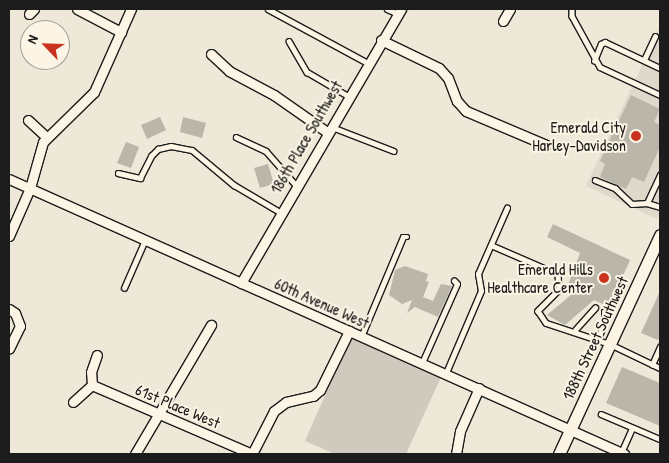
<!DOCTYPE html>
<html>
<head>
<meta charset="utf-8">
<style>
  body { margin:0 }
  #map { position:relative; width:669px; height:463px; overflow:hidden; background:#eee8d9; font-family:"Patrick Hand",sans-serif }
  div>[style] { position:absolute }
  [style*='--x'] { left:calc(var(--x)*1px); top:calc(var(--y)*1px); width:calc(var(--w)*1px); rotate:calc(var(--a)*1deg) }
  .built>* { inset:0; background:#ded9cb }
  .green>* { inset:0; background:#cfcabd }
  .building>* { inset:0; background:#bab6aa }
  .roads { filter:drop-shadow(1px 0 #1c1c1c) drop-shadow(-1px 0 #1c1c1c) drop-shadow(0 1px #1c1c1c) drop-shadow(0 -1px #1c1c1c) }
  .service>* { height:4.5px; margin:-2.25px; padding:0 2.25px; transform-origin:2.25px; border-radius:2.25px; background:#fcf5e5 }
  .minor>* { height:9px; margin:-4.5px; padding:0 4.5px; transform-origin:4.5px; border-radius:4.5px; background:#fcf5e5 }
  .tertiary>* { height:11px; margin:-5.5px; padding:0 5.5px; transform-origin:5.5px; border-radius:5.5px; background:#fcf5e5 }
  .dots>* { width:14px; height:14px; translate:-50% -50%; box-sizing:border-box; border:2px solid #fcf5e5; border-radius:50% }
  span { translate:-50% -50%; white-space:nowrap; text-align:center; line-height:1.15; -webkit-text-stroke:4px #fcf5e5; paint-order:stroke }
  .poi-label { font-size:16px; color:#1c1c1c }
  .right { translate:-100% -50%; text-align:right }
  .street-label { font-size:16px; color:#1c1c1c }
  .frame { position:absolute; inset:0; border:10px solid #1c1c1c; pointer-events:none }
  .north { position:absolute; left:20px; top:20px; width:50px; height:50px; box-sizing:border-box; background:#fcf5e5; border:1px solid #a29e95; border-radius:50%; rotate:294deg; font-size:14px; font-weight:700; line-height:20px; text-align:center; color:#1c1c1c }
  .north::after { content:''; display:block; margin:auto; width:18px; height:22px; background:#c8321e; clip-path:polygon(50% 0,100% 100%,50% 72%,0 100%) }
</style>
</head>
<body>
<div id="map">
  <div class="built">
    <div style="clip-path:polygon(660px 26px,660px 213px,657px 219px,586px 186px)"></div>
  </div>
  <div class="green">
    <div style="clip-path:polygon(351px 336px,441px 377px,406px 454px,335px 454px,305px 441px)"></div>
  </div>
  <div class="building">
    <div style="clip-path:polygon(631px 95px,660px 109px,654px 122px,660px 125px,660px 147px,644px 182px,632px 177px,626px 189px,600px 177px,605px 164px,600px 161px)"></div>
    <div style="clip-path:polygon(160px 117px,166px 130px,147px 139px,141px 125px)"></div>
    <div style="clip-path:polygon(183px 117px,206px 123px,202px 138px,180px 132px)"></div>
    <div style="clip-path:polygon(126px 142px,139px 147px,131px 168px,117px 163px)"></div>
    <div style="clip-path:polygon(268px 164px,274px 184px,260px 188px,254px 168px)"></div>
    <div style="clip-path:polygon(553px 224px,630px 260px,609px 307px,594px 300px,565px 325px,547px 315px,578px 289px,568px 285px,580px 253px,547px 237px)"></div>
    <div style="clip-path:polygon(405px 266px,428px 274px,426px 281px,429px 282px,423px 297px,433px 301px,441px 284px,452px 286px,438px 317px,415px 307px,407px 313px,412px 300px,402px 304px,389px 295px,395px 270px)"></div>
    <div style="clip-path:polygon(660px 291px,660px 335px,658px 340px,641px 333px)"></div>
    <div style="clip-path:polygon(622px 367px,660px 383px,660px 426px,606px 403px)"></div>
  </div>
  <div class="roads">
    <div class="service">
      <div style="--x:268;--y:9;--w:114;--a:28.4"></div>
      <div style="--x:387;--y:9;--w:12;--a:24"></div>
      <div style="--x:572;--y:9;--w:7;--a:90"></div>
      <div style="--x:572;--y:16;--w:58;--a:61.2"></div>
      <div style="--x:600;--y:67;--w:66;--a:25"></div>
      <div style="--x:289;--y:41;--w:36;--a:60"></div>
      <div style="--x:307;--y:72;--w:48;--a:30.3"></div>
      <div style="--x:644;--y:60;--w:26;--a:-65"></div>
      <div style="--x:594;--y:61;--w:18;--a:-68"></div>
      <div style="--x:601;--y:44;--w:4;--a:-27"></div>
      <div style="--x:605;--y:42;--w:61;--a:25.3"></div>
      <div style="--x:332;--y:127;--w:66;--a:21.2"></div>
      <div style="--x:236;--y:137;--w:33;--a:25"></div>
      <div style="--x:266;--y:151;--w:45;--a:48.6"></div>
      <div style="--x:118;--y:173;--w:23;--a:13"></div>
      <div style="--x:140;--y:178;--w:25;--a:-63"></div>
      <div style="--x:151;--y:156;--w:10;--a:-45"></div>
      <div style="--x:158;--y:149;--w:13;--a:-13"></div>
      <div style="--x:171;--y:146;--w:21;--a:11"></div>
      <div style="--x:192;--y:150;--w:55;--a:39.8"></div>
      <div style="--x:234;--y:185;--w:53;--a:30.4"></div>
      <div style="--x:595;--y:180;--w:22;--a:22"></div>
      <div style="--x:615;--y:188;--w:23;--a:43"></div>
      <div style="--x:632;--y:204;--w:15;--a:-4"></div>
      <div style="--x:647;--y:203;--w:14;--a:17"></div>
      <div style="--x:647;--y:203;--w:31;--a:-65"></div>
      <div style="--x:491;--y:245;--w:73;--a:23.4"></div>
      <div style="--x:558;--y:274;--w:16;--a:86"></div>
      <div style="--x:559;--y:290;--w:30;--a:135"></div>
      <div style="--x:538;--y:311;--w:14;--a:56"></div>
      <div style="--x:546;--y:323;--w:67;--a:18.2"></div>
      <div style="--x:610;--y:344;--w:55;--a:25.6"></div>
      <div style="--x:124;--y:288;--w:52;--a:-66.4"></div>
      <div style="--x:575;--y:330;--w:30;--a:-48"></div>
      <div style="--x:361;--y:337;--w:108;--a:-67.2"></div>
      <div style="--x:403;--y:237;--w:4;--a:0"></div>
      <div style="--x:598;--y:339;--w:20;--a:-70"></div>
      <div style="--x:605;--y:320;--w:8;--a:-97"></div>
      <div style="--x:422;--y:363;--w:86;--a:-66.1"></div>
      <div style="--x:457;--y:284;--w:4;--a:-135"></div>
      <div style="--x:652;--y:365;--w:20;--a:-66"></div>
      <div style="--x:446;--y:373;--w:89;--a:-66.9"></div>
      <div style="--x:481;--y:291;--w:17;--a:-100"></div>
      <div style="--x:478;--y:274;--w:72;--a:-66.3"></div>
      <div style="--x:601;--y:414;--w:64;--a:23"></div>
      <div style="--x:621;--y:453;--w:27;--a:-66"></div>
    </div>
    <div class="minor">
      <div style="--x:77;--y:9;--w:50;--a:27.6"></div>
      <div style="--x:29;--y:14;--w:7;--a:-45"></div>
      <div style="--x:503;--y:21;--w:14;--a:-60"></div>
      <div style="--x:381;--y:40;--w:64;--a:25.8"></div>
      <div style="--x:439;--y:68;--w:13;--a:48"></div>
      <div style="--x:448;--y:78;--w:25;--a:69"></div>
      <div style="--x:457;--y:101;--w:13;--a:48"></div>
      <div style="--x:466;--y:111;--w:87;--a:23"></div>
      <div style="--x:211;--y:54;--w:25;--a:43"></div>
      <div style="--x:229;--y:71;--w:51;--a:28.1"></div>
      <div style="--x:274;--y:95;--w:65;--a:34.9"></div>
      <div style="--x:28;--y:120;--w:25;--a:43"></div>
      <div style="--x:9;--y:179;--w:674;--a:24.09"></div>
      <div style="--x:9;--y:236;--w:52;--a:-66.4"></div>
      <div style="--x:30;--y:188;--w:48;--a:-74.2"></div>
      <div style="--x:43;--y:142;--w:71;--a:-44.4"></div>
      <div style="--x:94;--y:92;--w:91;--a:-66"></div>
      <div style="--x:241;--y:283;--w:317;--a:-59.7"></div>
      <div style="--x:9;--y:309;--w:7;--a:34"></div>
      <div style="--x:15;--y:313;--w:14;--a:69"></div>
      <div style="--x:20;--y:326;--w:25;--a:116"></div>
      <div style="--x:92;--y:385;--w:174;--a:23.3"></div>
      <div style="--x:73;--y:402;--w:25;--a:-42"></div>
      <div style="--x:92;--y:385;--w:13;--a:-94"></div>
      <div style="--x:91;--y:372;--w:18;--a:-71"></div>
      <div style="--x:135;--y:454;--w:150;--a:-59.5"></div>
      <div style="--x:252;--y:454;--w:48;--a:-62.9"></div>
      <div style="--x:274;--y:411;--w:15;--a:-37"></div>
      <div style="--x:286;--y:402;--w:28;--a:-13"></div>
      <div style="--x:313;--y:396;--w:9;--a:-41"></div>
      <div style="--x:320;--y:390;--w:66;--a:-63.8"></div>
      <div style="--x:456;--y:454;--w:23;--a:-80"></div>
      <div style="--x:460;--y:431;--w:47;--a:-66.2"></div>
    </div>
    <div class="tertiary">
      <div style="--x:559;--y:454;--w:241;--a:-65.2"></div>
    </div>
  </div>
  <div class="dots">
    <div style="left:636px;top:136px;background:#c8321e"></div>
    <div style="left:604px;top:278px;background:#c8321e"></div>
  </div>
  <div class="poi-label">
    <span class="right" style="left:626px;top:136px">Emerald City<br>Harley-Davidson</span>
    <span class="right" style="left:593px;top:278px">Emerald Hills<br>Healthcare Center</span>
  </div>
  <div class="street-label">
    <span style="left:306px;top:137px;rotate:-60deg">186th Place Southwest</span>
    <span style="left:322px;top:303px;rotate:24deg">60th Avenue West</span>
    <span style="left:595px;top:338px;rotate:-65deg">188th Street Southwest</span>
    <span style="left:178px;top:406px;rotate:23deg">61st Place West</span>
  </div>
  <div class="frame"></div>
  <div class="north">N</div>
</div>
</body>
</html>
